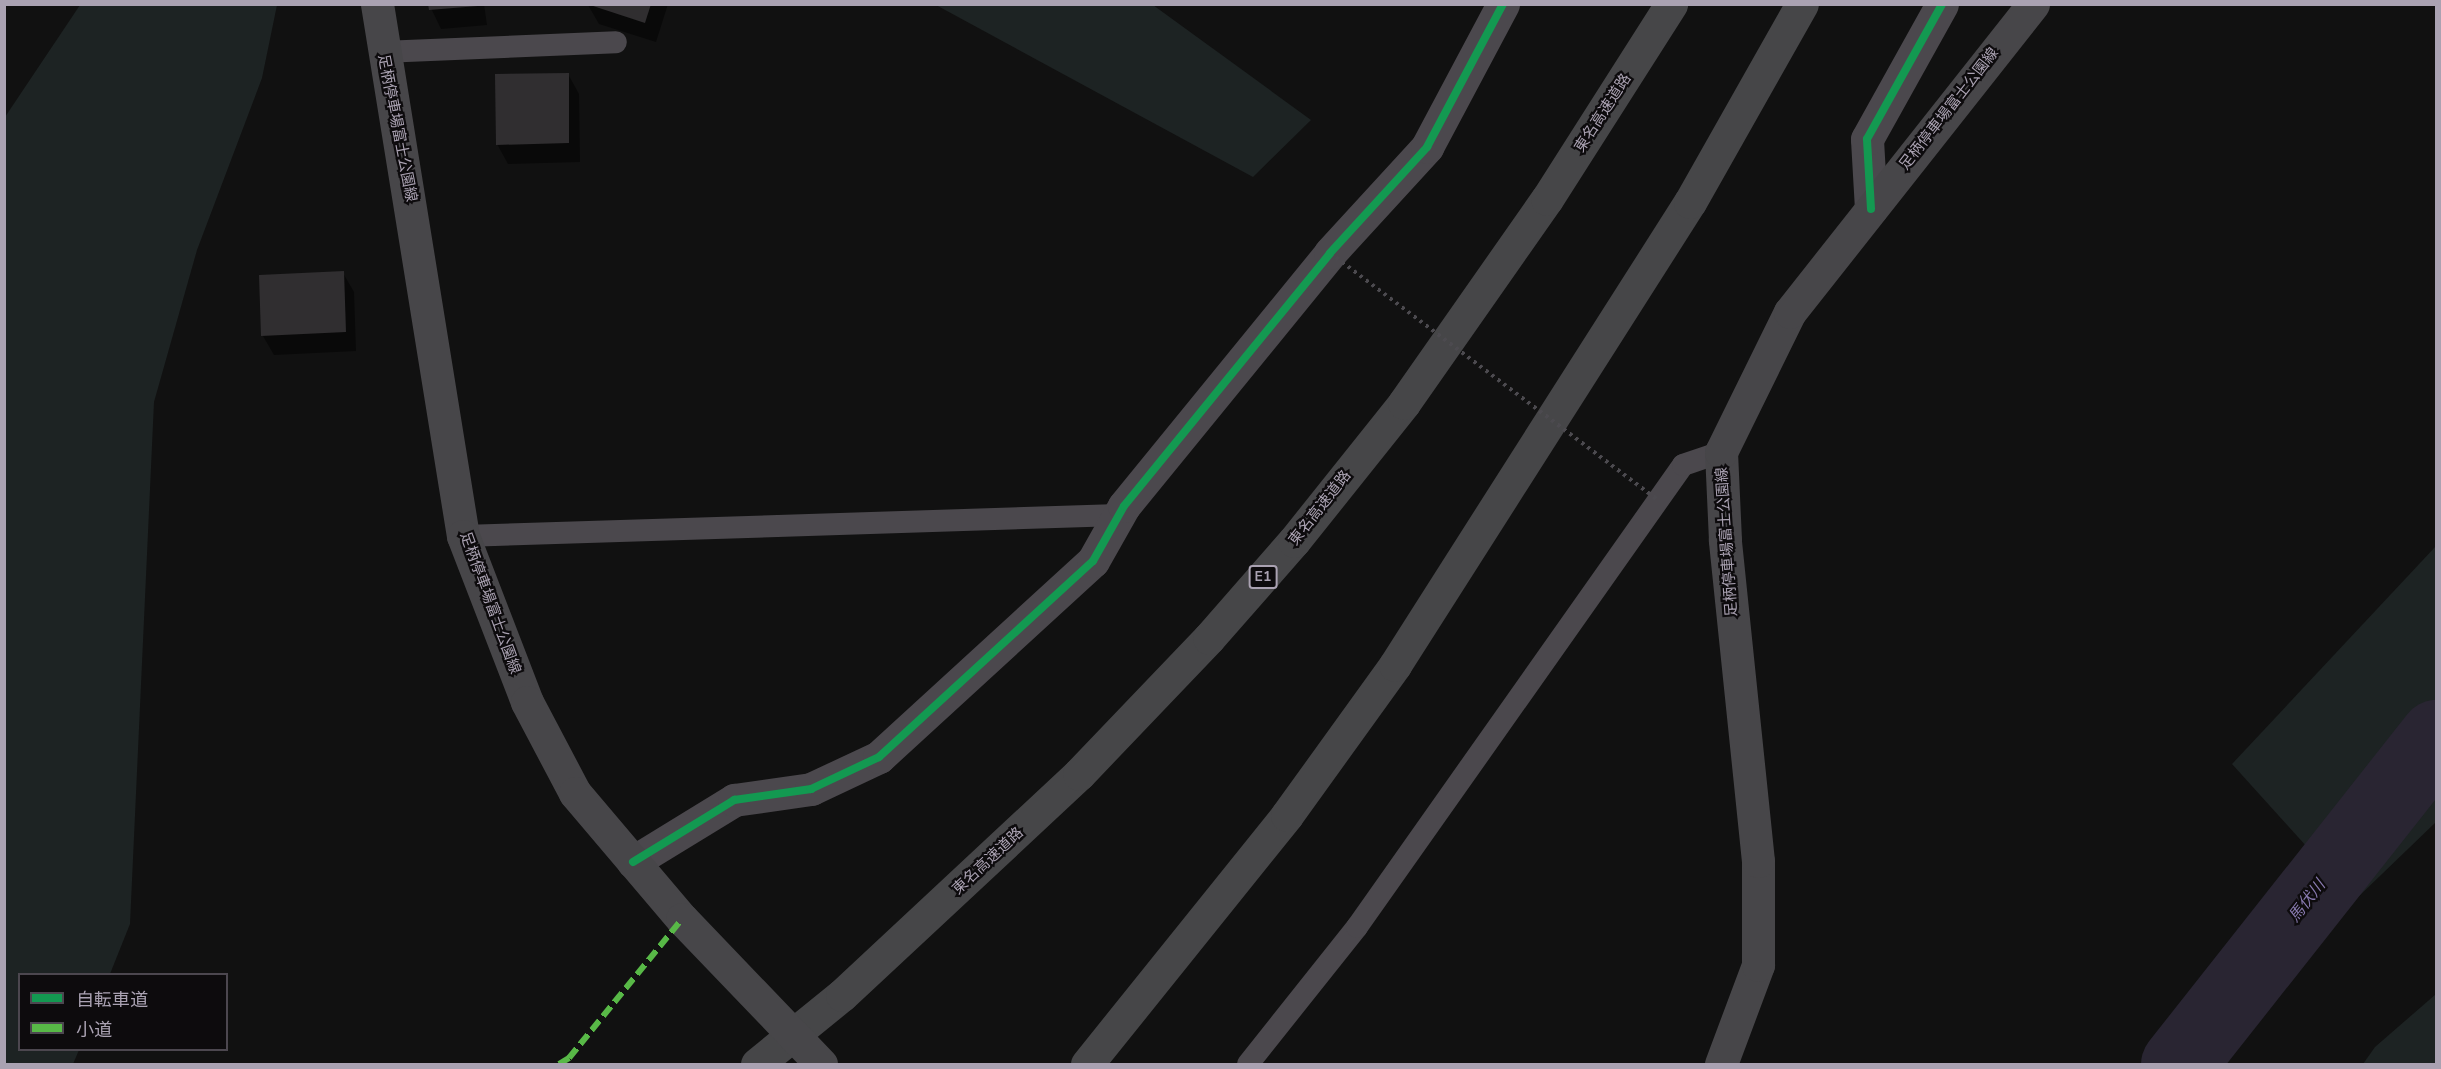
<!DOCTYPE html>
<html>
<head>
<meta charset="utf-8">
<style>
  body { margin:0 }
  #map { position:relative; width:2441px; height:1069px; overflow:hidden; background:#111; font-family:"Nunito Sans","Noto Sans JP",sans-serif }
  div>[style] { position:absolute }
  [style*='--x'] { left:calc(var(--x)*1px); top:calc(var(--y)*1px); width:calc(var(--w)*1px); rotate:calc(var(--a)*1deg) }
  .green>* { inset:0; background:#1d2323 }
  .shadow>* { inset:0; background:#0007 }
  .river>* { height:75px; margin:-37.5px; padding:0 37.5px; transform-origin:37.5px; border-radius:37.5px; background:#292532 }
  .building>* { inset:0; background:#302e30 }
  .service>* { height:22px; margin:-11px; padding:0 11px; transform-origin:11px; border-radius:11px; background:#4b484d }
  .minor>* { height:33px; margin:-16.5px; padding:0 16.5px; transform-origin:16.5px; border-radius:16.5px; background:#4b484d }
  .secondary>* { height:33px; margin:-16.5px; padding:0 16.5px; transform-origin:16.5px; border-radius:16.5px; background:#474649 }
  .motorway>* { height:33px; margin:-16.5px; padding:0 16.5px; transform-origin:16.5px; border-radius:16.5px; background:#464648 }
  .path-bridge>* { height:4px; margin-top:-2px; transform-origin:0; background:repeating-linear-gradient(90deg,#4c4a4f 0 3px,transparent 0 7.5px) }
  .secondary-bridge>* { height:33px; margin:-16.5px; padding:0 16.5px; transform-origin:16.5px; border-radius:16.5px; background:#474649 }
  .quiet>* { height:6px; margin-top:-3px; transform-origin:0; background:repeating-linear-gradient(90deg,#58b947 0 12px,transparent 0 18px) }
  .cycleway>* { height:8px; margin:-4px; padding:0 4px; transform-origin:4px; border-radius:4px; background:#139951 }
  span { translate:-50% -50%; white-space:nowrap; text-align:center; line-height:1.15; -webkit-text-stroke:4.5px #0d0b0d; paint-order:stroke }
  .shield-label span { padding:2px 4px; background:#0d0b0d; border:2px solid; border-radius:4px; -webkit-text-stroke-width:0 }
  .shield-label { font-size:14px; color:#aaa2b2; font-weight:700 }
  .street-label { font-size:15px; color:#aaa2b2 }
  .water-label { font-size:16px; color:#8779ae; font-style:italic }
  .frame { position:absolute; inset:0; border:6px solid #aaa2b2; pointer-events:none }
  .legend { position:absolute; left:18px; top:973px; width:210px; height:78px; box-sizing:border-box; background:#0d0b0d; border:2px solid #4c474f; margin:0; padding:8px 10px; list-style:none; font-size:18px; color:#aaa2b2 }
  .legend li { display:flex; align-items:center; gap:12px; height:30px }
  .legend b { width:30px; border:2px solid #4c474f }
</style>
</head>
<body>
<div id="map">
  <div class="green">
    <div style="clip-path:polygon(80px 5px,277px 5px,262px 78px,197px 250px,154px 402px,130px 924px,110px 974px,20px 974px,20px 1050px,79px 1050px,73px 1064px,5px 1064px,5px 117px)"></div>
    <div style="clip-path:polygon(936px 5px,1153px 5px,1311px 120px,1253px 177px)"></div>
    <div style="clip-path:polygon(2436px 546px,2436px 822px,2355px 900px,2232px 764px)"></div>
    <div style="clip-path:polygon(2436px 994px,2436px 1064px,2363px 1064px,2375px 1047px)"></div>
  </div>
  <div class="shadow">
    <div style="clip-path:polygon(429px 4px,484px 4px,487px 25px,441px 29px)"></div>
    <div style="clip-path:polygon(668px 4px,656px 42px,599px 24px,588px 5px)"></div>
    <div style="clip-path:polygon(568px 74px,579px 94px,580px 162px,508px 164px,497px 144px)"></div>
    <div style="clip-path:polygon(343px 273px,354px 292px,356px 351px,274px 355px,263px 336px)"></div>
  </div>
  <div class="river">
    <div style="--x:2178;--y:1064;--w:417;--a:-51.7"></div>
  </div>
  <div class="building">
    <div style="clip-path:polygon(428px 4px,478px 4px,478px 6px,429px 10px)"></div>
    <div style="clip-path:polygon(587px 4px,651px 4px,645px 23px)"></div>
    <div style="clip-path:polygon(569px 73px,569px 143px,496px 145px,495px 74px)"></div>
    <div style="clip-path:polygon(344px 271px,346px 332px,261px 336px,259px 275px)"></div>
  </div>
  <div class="service">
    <div style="--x:382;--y:52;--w:234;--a:-2.4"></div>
    <div style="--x:463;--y:536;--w:656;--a:-1.83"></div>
    <div style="--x:1248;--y:1064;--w:175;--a:-51.5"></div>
    <div style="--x:1357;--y:927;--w:565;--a:-54.79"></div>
    <div style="--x:1683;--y:465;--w:40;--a:-18.9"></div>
  </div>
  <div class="minor">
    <div style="--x:1871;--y:209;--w:70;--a:-93.3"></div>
    <div style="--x:1867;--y:139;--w:154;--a:-60.9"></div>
    <div style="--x:633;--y:862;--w:119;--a:-31.5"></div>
    <div style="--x:734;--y:800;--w:78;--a:-8.1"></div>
    <div style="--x:811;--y:789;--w:75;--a:-25.2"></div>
    <div style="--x:879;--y:757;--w:290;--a:-42.5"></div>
    <div style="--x:1093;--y:561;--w:63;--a:-60.6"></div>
    <div style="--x:1124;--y:506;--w:326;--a:-50.8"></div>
    <div style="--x:1330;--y:253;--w:144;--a:-47.5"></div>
    <div style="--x:1427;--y:147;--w:162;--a:-62"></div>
  </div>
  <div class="secondary">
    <div style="--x:377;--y:4;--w:539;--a:80.82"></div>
    <div style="--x:463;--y:536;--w:178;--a:68.9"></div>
    <div style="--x:527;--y:702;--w:103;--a:62.2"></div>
    <div style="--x:575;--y:793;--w:165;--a:49.7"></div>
    <div style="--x:1721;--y:1064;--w:106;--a:-69.5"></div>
    <div style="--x:1758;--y:965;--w:104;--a:-90"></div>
    <div style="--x:1758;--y:861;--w:323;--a:-95.9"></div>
    <div style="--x:1725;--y:540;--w:88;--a:-92.6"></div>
    <div style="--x:1721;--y:452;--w:156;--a:-63.8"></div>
    <div style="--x:1790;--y:312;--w:392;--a:-51.7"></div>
  </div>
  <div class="motorway">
    <div style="--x:757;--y:1064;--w:109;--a:-39.1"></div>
    <div style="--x:842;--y:995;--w:324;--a:-43"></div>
    <div style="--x:1079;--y:774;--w:188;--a:-46.3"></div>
    <div style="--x:1209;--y:638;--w:129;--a:-48.8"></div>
    <div style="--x:1294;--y:541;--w:176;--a:-51.4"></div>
    <div style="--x:1404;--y:403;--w:249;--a:-55"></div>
    <div style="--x:1547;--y:199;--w:231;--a:-57.5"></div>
    <div style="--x:1087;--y:1064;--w:319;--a:-51.2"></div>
    <div style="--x:1287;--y:815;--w:185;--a:-54.2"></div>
    <div style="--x:1395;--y:665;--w:549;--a:-57.5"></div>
    <div style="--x:1690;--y:202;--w:227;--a:-60.5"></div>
  </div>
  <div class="path-bridge">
    <div style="--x:1330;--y:253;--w:409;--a:37"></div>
  </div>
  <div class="secondary-bridge">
    <div style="--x:682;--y:919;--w:201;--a:46.2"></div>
  </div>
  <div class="quiet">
    <div style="--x:559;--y:1064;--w:12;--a:-31"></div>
    <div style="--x:569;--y:1058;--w:179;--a:-50.9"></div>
  </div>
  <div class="cycleway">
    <div style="--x:1871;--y:209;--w:70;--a:-93.3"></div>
    <div style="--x:1867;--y:139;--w:154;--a:-60.9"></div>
    <div style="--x:633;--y:862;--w:119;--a:-31.5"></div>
    <div style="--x:734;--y:800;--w:78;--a:-8.1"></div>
    <div style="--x:811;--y:789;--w:75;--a:-25.2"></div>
    <div style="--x:879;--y:757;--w:290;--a:-42.5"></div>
    <div style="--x:1093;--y:561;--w:63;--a:-60.6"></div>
    <div style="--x:1124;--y:506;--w:326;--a:-50.8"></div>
    <div style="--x:1330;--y:253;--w:144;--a:-47.5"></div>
    <div style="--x:1427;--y:147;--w:162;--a:-62"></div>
  </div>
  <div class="shield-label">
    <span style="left:1263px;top:577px">E1</span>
  </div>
  <div class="street-label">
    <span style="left:1949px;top:109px;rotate:-52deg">足柄停車場富士公園線</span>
    <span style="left:1603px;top:113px;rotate:-57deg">東名高速道路</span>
    <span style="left:397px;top:128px;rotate:79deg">足柄停車場富士公園線</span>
    <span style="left:1320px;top:508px;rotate:-52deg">東名高速道路</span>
    <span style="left:1727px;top:542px;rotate:-94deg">足柄停車場富士公園線</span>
    <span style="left:490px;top:603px;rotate:70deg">足柄停車場富士公園線</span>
    <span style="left:988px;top:861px;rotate:-43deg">東名高速道路</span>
  </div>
  <div class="water-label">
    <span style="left:2307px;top:901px;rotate:-52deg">馬伏川</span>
  </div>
  <div class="frame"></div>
  <ul class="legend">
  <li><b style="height:8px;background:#139951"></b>自転車道</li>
  <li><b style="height:8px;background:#58b947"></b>小道</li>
  </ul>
</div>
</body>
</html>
